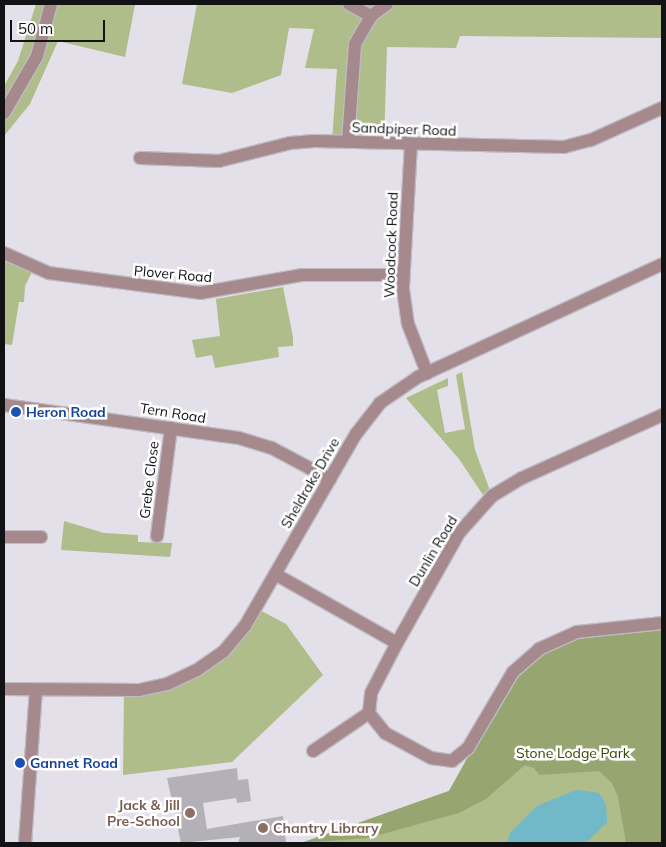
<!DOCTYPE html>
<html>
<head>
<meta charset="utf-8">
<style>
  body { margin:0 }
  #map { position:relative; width:666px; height:847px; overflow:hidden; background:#e4e0e9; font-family:Mulish,sans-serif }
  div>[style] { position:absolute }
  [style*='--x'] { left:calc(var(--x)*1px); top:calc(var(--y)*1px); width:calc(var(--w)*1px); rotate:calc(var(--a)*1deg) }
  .green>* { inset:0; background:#aebd8a }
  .forest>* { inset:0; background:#97a671 }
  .water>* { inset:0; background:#71b8c9 }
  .building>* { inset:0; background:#b4b0b8 }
  .roads { filter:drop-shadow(1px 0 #bebbc3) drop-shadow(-1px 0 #bebbc3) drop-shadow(0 1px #bebbc3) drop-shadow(0 -1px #bebbc3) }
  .minor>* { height:12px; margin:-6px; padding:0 6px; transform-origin:6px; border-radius:6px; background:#a5898c }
  .tertiary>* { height:12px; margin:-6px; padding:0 6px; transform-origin:6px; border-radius:6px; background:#a5898c }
  .dots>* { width:14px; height:14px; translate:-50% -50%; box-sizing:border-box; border:2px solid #fff; border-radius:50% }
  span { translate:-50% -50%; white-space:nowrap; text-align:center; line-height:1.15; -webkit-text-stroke:5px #fff; paint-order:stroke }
  .street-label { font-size:14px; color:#121114 }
  .transit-label { font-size:14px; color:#164399; font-weight:700 }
  .left { translate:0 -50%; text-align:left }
  .park-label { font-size:14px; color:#394505 }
  .education-label { font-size:14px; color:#785e54; font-weight:700 }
  .right { translate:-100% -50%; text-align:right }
  .frame { position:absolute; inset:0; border:5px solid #121114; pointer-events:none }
  .scale { position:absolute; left:10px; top:20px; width:95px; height:22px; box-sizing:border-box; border:2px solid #121114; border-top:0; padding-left:6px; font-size:15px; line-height:18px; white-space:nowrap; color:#121114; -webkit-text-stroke:4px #fff; paint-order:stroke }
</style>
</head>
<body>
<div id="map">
  <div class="green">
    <div style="clip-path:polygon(36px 4px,135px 5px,125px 57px,58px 41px,30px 104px,4px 136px,4px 86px,18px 61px)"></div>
    <div style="clip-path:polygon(197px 4px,662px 4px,662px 38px,460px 36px,456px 48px,387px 47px,384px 143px,332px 141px,337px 69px,305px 68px,314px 29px,289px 28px,281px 75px,232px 93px,182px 84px)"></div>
    <div style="clip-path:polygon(4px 253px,34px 268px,25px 286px,24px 302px,19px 302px,12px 345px,4px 344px)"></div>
    <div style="clip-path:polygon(283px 287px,293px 337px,293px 346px,278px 347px,279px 357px,215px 368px,212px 355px,196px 358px,192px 340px,220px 336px,216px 299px)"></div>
    <div style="clip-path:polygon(462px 372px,475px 450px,492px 496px,487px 501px,459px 459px,406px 398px,448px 378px,448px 386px,437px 390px,445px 433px,465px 429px,456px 375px)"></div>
    <div style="clip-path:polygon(64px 521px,104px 533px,138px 535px,138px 542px,172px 543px,170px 557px,61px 550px)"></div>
    <div style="clip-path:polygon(256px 608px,286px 624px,323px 675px,232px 762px,123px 775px,124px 690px,139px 690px,207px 664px)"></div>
    <div style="clip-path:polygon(521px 668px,662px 843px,301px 843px,449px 791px)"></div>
  </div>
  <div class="forest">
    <div style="clip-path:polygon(662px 628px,662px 843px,626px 843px,618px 797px,612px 783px,599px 771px,539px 775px,534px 768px,525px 765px,486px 799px,459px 813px,368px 838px,301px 843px,449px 791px,508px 684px,529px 660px,573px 639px)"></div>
  </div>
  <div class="water">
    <div style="clip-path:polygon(576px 790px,599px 793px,606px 804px,607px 822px,589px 840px,582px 843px,507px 843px,510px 833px,537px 806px)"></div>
  </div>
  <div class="building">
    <div style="clip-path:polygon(237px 768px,238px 780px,248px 779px,251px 801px,237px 803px,236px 798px,203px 803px,207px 829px,283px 816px,286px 843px,238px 843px,240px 837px,181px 843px,167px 778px)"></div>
  </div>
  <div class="roads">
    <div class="minor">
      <div style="--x:349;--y:4;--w:25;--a:29"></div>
      <div style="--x:348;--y:142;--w:98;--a:-85.9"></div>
      <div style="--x:355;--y:44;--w:32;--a:-60"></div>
      <div style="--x:371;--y:16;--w:20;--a:-37"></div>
      <div style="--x:411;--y:144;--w:145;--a:93.2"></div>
      <div style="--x:403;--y:289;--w:35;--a:82"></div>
      <div style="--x:408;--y:324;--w:53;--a:68.8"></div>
      <div style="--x:140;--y:158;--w:79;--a:2.2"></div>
      <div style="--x:219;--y:161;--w:73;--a:-14.2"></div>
      <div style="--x:290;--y:143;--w:24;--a:-5"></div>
      <div style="--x:314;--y:141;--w:250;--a:1.4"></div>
      <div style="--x:564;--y:147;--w:28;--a:-15"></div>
      <div style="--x:591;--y:140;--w:78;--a:-24.3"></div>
      <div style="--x:4;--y:253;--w:49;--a:24"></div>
      <div style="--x:49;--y:273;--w:152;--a:7.5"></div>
      <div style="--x:200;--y:293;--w:104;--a:-10"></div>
      <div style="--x:302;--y:275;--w:101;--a:0"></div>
      <div style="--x:4;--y:405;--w:237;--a:8"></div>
      <div style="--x:239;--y:438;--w:34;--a:17"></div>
      <div style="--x:272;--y:448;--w:66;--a:28.1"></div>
      <div style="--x:157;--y:536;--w:109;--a:-82.6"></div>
      <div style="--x:4;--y:537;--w:37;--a:0"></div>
      <div style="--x:275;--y:574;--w:140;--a:29.5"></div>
      <div style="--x:397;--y:643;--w:126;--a:-60.6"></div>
      <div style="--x:459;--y:533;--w:50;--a:-48.3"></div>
      <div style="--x:492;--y:496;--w:35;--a:-31"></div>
      <div style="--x:522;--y:478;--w:154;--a:-24.2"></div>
      <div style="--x:4;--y:689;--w:135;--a:0.4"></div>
      <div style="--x:139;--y:690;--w:29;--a:-12"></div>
      <div style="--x:167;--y:684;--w:33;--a:-25"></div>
      <div style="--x:197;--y:670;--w:33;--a:-35"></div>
      <div style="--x:224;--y:651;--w:33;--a:-50"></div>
      <div style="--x:245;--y:626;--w:222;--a:-60"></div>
      <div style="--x:356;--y:434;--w:39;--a:-52"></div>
      <div style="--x:380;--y:403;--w:46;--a:-34.4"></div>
      <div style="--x:418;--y:377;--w:269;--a:-24.8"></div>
      <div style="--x:369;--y:713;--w:26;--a:51"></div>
      <div style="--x:385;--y:733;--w:52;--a:28.5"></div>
      <div style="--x:431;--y:758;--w:21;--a:8"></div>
      <div style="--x:452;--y:761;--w:21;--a:-39"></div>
      <div style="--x:468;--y:748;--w:88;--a:-59.4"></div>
      <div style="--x:513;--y:672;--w:35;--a:-41"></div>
      <div style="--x:539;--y:649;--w:42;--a:-24.1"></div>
      <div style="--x:577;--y:632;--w:85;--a:-6"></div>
      <div style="--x:313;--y:751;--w:68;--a:-34.2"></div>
      <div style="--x:369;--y:713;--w:20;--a:-84"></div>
      <div style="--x:371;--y:693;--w:56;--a:-62.5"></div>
      <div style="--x:25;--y:843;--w:153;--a:-85.9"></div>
    </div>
    <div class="tertiary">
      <div style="--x:4;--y:113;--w:66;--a:-59.9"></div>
      <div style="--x:37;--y:56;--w:54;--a:-74.9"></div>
    </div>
  </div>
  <div class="dots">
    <div style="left:16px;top:412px;background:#1a4fb4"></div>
    <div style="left:20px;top:763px;background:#1a4fb4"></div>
    <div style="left:190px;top:813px;background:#8d6e63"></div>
    <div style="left:263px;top:828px;background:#8d6e63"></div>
  </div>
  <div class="street-label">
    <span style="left:404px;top:129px;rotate:2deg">Sandpiper Road</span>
    <span style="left:391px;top:245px;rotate:-88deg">Woodcock Road</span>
    <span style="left:173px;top:274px;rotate:5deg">Plover Road</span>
    <span style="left:173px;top:413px;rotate:9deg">Tern Road</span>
    <span style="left:149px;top:480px;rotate:-83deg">Grebe Close</span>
    <span style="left:310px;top:483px;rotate:-60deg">Sheldrake Drive</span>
    <span style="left:433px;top:551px;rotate:-59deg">Dunlin Road</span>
  </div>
  <div class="transit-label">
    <span class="left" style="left:26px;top:412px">Heron Road</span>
    <span class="left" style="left:30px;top:763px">Gannet Road</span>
  </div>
  <div class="park-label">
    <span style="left:573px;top:753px">Stone Lodge Park</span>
  </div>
  <div class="education-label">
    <span class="right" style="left:180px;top:813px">Jack &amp; Jill<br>Pre-School</span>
    <span class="left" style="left:273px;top:828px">Chantry Library</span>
  </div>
  <div class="frame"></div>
  <div class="scale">50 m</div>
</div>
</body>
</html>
